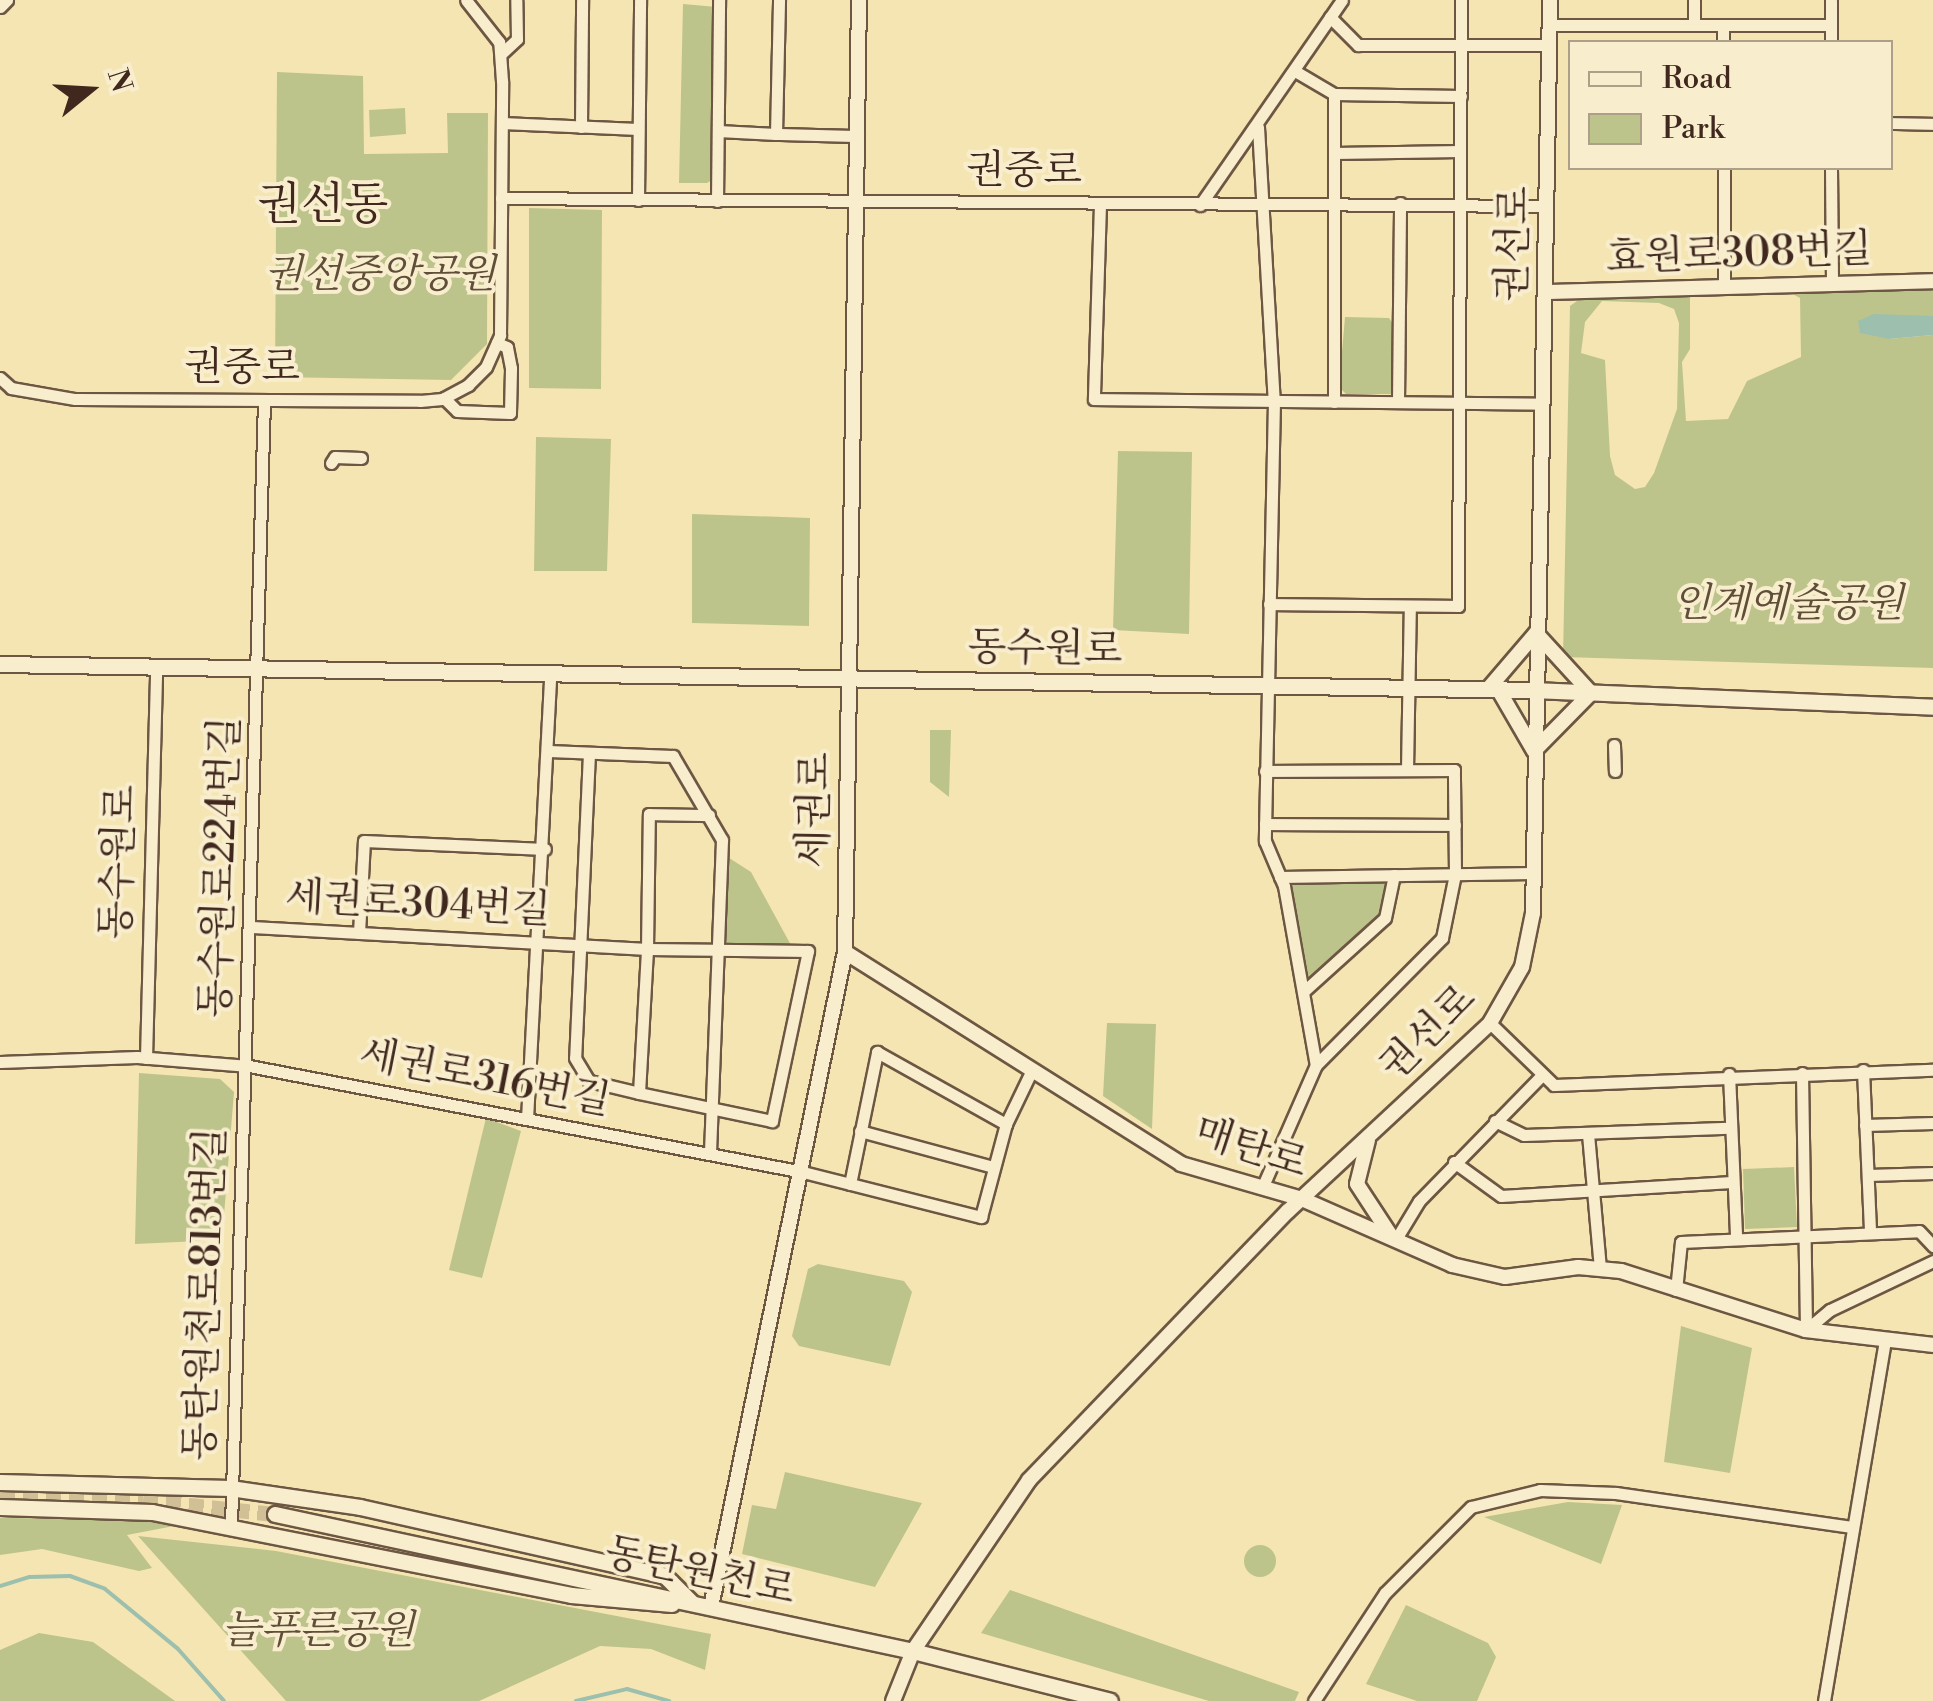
<!DOCTYPE html>
<html>
<head>
<meta charset="utf-8">
<style>
  body { margin:0 }
  #map { position:relative; width:1933px; height:1701px; overflow:hidden; background:#f5e5b3; font-family:"Libre Bodoni","Noto Serif KR",serif }
  div>[style] { position:absolute }
  [style*='--x'] { left:calc(var(--x)*1px); top:calc(var(--y)*1px); width:calc(var(--w)*1px); rotate:calc(var(--a)*1deg) }
  .green>* { inset:0; background:#bdc48b }
  .round { border-radius:50% }
  .water>* { inset:0; background:#9cbfae }
  .stream>* { height:4px; margin:-2px; padding:0 2px; transform-origin:2px; border-radius:2px; background:#9cbfae }
  .secondary-tunnel>* { height:15px; margin-top:-7.5px; transform-origin:0; background:repeating-linear-gradient(90deg,#d1bf95 0 15px,transparent 0 23px) }
  .roads { filter:drop-shadow(2px 0 #6d5743) drop-shadow(-2px 0 #6d5743) drop-shadow(0 2px #6d5743) drop-shadow(0 -2px #6d5743) }
  .minor>* { height:11px; margin:-5.5px; padding:0 5.5px; transform-origin:5.5px; border-radius:5.5px; background:#f8eece }
  .tertiary>* { height:14px; margin:-7px; padding:0 7px; transform-origin:7px; border-radius:7px; background:#f8eece }
  .secondary>* { height:15px; margin:-7.5px; padding:0 7.5px; transform-origin:7.5px; border-radius:7.5px; background:#f8eece }
  span { translate:-50% -50%; white-space:nowrap; text-align:center; line-height:1.15; -webkit-text-stroke:8px #f8eece; paint-order:stroke }
  .street-label { font-size:40px; color:#40281e }
  .park-label { font-size:40px; color:#5f4f39; font-style:italic }
  .quarter-label { font-size:45px; color:#40281e }
  .legend { position:absolute; left:1568px; top:40px; width:325px; height:130px; box-sizing:border-box; background:#f8eece; border:2px solid #ae9f88; margin:0; padding:12px 18px; list-style:none; font-size:30px; color:#40281e }
  .legend li { display:flex; align-items:center; gap:20px; height:50px }
  .legend b { width:50px; border:2px solid #ae9f88 }
  .north { position:absolute; left:40px; top:40px; width:100px; height:100px; -webkit-text-stroke:8px #f8eece; paint-order:stroke; rotate:72deg; font-size:28px; font-weight:700; line-height:40px; text-align:center; color:#40281e }
  .north::after { content:''; display:block; margin:auto; width:35px; height:45px; background:#40281e; clip-path:polygon(50% 0,100% 100%,50% 72%,0 100%) }
</style>
</head>
<body>
<div id="map">
  <div class="green">
    <div style="clip-path:polygon(683px 4px,717px 7px,715px 178px,707px 183px,679px 183px)"></div>
    <div style="clip-path:polygon(277px 72px,363px 76px,364px 154px,448px 153px,447px 113px,488px 113px,487px 344px,451px 380px,275px 377px)"></div>
    <div style="clip-path:polygon(405px 108px,406px 134px,370px 137px,369px 110px)"></div>
    <div style="clip-path:polygon(529px 208px,602px 210px,601px 389px,529px 388px)"></div>
    <div style="clip-path:polygon(evenodd,1933px 287px,1933px 316px,1886px 318px,1889px 339px,1933px 335px,1933px 668px,1563px 657px,1570px 306px,1584px 296px,1933px 287px,1791px 293px,1800px 298px,1801px 357px,1747px 381px,1728px 419px,1686px 421px,1682px 362px,1690px 349px,1690px 295px,1791px 293px,1933px 287px,1602px 301px,1659px 303px,1674px 309px,1679px 323px,1677px 409px,1654px 473px,1645px 487px,1635px 489px,1615px 475px,1610px 456px,1605px 360px,1581px 353px,1585px 322px,1602px 301px)"></div>
    <div style="clip-path:polygon(1345px 317px,1389px 318px,1393px 324px,1391px 394px,1346px 394px,1339px 387px)"></div>
    <div style="clip-path:polygon(536px 437px,611px 439px,607px 571px,534px 571px)"></div>
    <div style="clip-path:polygon(1118px 451px,1192px 452px,1189px 634px,1113px 630px)"></div>
    <div style="clip-path:polygon(692px 514px,810px 518px,809px 626px,692px 623px)"></div>
    <div style="clip-path:polygon(930px 730px,951px 730px,949px 797px,930px 782px)"></div>
    <div style="clip-path:polygon(723px 854px,751px 872px,792px 947px,718px 946px)"></div>
    <div style="clip-path:polygon(1381px 882px,1390px 887px,1383px 913px,1309px 979px,1291px 883px)"></div>
    <div style="clip-path:polygon(1107px 1023px,1156px 1024px,1152px 1129px,1103px 1096px)"></div>
    <div style="clip-path:polygon(139px 1073px,220px 1079px,234px 1092px,222px 1240px,135px 1244px)"></div>
    <div style="clip-path:polygon(486px 1118px,521px 1131px,482px 1278px,449px 1270px)"></div>
    <div style="clip-path:polygon(1794px 1167px,1797px 1227px,1745px 1229px,1743px 1169px)"></div>
    <div style="clip-path:polygon(818px 1264px,904px 1281px,912px 1292px,890px 1366px,799px 1346px,792px 1336px,808px 1269px)"></div>
    <div style="clip-path:polygon(1681px 1326px,1752px 1348px,1730px 1473px,1664px 1462px)"></div>
    <div style="clip-path:polygon(785px 1472px,922px 1503px,875px 1587px,742px 1554px,752px 1505px,776px 1509px)"></div>
    <div style="clip-path:polygon(1568px 1502px,1622px 1505px,1601px 1564px,1484px 1517px)"></div>
    <div style="clip-path:polygon(0 1518px,137px 1519px,174px 1526px,127px 1535px,152px 1568px,139px 1571px,42px 1549px,0 1555px)"></div>
    <div style="clip-path:polygon(138px 1536px,276px 1551px,711px 1634px,705px 1670px,651px 1649px,600px 1646px,479px 1701px,286px 1701px)"></div>
    <div class="round" style="left:1244px;top:1545px;width:32px;height:32px"></div>
    <div style="clip-path:polygon(1010px 1590px,1299px 1692px,1295px 1701px,1209px 1701px,981px 1633px)"></div>
    <div style="clip-path:polygon(1406px 1605px,1488px 1643px,1496px 1657px,1477px 1701px,1417px 1701px,1366px 1684px)"></div>
    <div style="clip-path:polygon(39px 1633px,93px 1642px,175px 1701px,0 1701px,0 1650px)"></div>
  </div>
  <div class="water">
    <div style="clip-path:polygon(1874px 314px,1933px 316px,1933px 335px,1889px 339px,1860px 333px,1858px 321px)"></div>
  </div>
  <div class="stream">
    <div style="--x:0;--y:1586;--w:31;--a:-17"></div>
    <div style="--x:30;--y:1577;--w:40;--a:-1.4"></div>
    <div style="--x:70;--y:1576;--w:37;--a:20"></div>
    <div style="--x:105;--y:1589;--w:94;--a:39.4"></div>
    <div style="--x:178;--y:1649;--w:69;--a:48.5"></div>
    <div style="--x:576;--y:1701;--w:52;--a:-13.2"></div>
    <div style="--x:627;--y:1689;--w:44;--a:15.9"></div>
  </div>
  <div class="secondary-tunnel">
    <div style="--x:0;--y:1497;--w:143;--a:1.2"></div>
    <div style="--x:143;--y:1500;--w:133;--a:6.1"></div>
  </div>
  <div class="roads">
    <div class="minor">
      <div style="--x:0;--y:7;--w:10;--a:-45"></div>
      <div style="--x:1330;--y:17;--w:40;--a:45"></div>
      <div style="--x:1358;--y:45;--w:192;--a:0"></div>
      <div style="--x:1550;--y:25;--w:281;--a:0"></div>
      <div style="--x:1694;--y:25;--w:25;--a:-90"></div>
      <div style="--x:1723;--y:26;--w:16;--a:90"></div>
      <div style="--x:1831;--y:42;--w:42;--a:-90"></div>
      <div style="--x:501;--y:54;--w:22;--a:-43"></div>
      <div style="--x:517;--y:39;--w:39;--a:-91"></div>
      <div style="--x:1295;--y:71;--w:45;--a:30.5"></div>
      <div style="--x:1334;--y:94;--w:308;--a:90"></div>
      <div style="--x:1334;--y:94;--w:127;--a:0.9"></div>
      <div style="--x:502;--y:123;--w:136;--a:2.5"></div>
      <div style="--x:1890;--y:123;--w:43;--a:1.3"></div>
      <div style="--x:581;--y:127;--w:127;--a:-89.5"></div>
      <div style="--x:1258;--y:127;--w:274;--a:86.7"></div>
      <div style="--x:1274;--y:401;--w:440;--a:91.2"></div>
      <div style="--x:1265;--y:841;--w:49;--a:67.1"></div>
      <div style="--x:1284;--y:886;--w:182;--a:79.9"></div>
      <div style="--x:718;--y:131;--w:58;--a:3"></div>
      <div style="--x:776;--y:134;--w:134;--a:-88.7"></div>
      <div style="--x:776;--y:134;--w:82;--a:1.4"></div>
      <div style="--x:1334;--y:153;--w:126;--a:-0.9"></div>
      <div style="--x:1724;--y:168;--w:118;--a:90"></div>
      <div style="--x:1831;--y:168;--w:116;--a:89.5"></div>
      <div style="--x:501;--y:198;--w:1046;--a:0.44"></div>
      <div style="--x:638;--y:200;--w:200;--a:-89.4"></div>
      <div style="--x:717;--y:201;--w:201;--a:-89.4"></div>
      <div style="--x:1100;--y:204;--w:195;--a:91.8"></div>
      <div style="--x:1094;--y:399;--w:449;--a:0.6"></div>
      <div style="--x:1200;--y:205;--w:249;--a:-55.3"></div>
      <div style="--x:0;--y:378;--w:15;--a:42"></div>
      <div style="--x:11;--y:388;--w:65;--a:9.8"></div>
      <div style="--x:75;--y:399;--w:345;--a:0.3"></div>
      <div style="--x:420;--y:401;--w:22;--a:-5"></div>
      <div style="--x:442;--y:399;--w:30;--a:-28"></div>
      <div style="--x:468;--y:385;--w:25;--a:-45"></div>
      <div style="--x:486;--y:367;--w:35;--a:-66"></div>
      <div style="--x:500;--y:335;--w:254;--a:-89.5"></div>
      <div style="--x:502;--y:81;--w:39;--a:-94"></div>
      <div style="--x:499;--y:42;--w:53;--a:-128.2"></div>
      <div style="--x:444;--y:398;--w:18;--a:45"></div>
      <div style="--x:457;--y:411;--w:53;--a:2.2"></div>
      <div style="--x:510;--y:413;--w:45;--a:-88.7"></div>
      <div style="--x:511;--y:368;--w:21;--a:-101"></div>
      <div style="--x:507;--y:347;--w:11;--a:-158"></div>
      <div style="--x:1398;--y:401;--w:198;--a:-89.4"></div>
      <div style="--x:331;--y:463;--w:7;--a:-56"></div>
      <div style="--x:335;--y:457;--w:26;--a:2"></div>
      <div style="--x:1269;--y:604;--w:189;--a:0.6"></div>
      <div style="--x:1458;--y:606;--w:606;--a:-89.72"></div>
      <div style="--x:1614;--y:745;--w:26;--a:88"></div>
      <div style="--x:548;--y:751;--w:125;--a:2.3"></div>
      <div style="--x:673;--y:756;--w:97;--a:59.7"></div>
      <div style="--x:722;--y:840;--w:314;--a:92.2"></div>
      <div style="--x:589;--y:753;--w:305;--a:92.6"></div>
      <div style="--x:575;--y:1058;--w:27;--a:59"></div>
      <div style="--x:589;--y:1081;--w:51;--a:13.5"></div>
      <div style="--x:1407;--y:770;--w:164;--a:-89"></div>
      <div style="--x:1265;--y:824;--w:190;--a:0.3"></div>
      <div style="--x:1280;--y:877;--w:253;--a:-0.9"></div>
      <div style="--x:252;--y:927;--w:396;--a:3.2"></div>
      <div style="--x:647;--y:949;--w:161;--a:0.7"></div>
      <div style="--x:808;--y:951;--w:174;--a:102"></div>
      <div style="--x:772;--y:1121;--w:136;--a:-168.1"></div>
      <div style="--x:639;--y:1093;--w:144;--a:-86.8"></div>
      <div style="--x:647;--y:949;--w:135;--a:-89.2"></div>
      <div style="--x:649;--y:814;--w:60;--a:1"></div>
      <div style="--x:359;--y:933;--w:92;--a:-86.9"></div>
      <div style="--x:364;--y:841;--w:181;--a:2.5"></div>
      <div style="--x:1303;--y:992;--w:110;--a:-42.1"></div>
      <div style="--x:1385;--y:918;--w:44;--a:-78.2"></div>
      <div style="--x:1490;--y:1023;--w:89;--a:44.1"></div>
      <div style="--x:1554;--y:1085;--w:379;--a:-2.3"></div>
      <div style="--x:146;--y:1058;--w:391;--a:-88.5"></div>
      <div style="--x:0;--y:1062;--w:137;--a:-2.1"></div>
      <div style="--x:137;--y:1057;--w:112;--a:4.6"></div>
      <div style="--x:249;--y:1066;--w:564;--a:10.83"></div>
      <div style="--x:803;--y:1172;--w:184;--a:14.2"></div>
      <div style="--x:981;--y:1217;--w:96;--a:-75"></div>
      <div style="--x:1006;--y:1124;--w:60;--a:-64.3"></div>
      <div style="--x:1863;--y:1070;--w:162;--a:87.5"></div>
      <div style="--x:1802;--y:1073;--w:257;--a:89.1"></div>
      <div style="--x:1729;--y:1074;--w:163;--a:87.5"></div>
      <div style="--x:527;--y:1119;--w:446;--a:-87"></div>
      <div style="--x:1495;--y:1121;--w:32;--a:26"></div>
      <div style="--x:1524;--y:1135;--w:205;--a:-2"></div>
      <div style="--x:1865;--y:1125;--w:68;--a:-1.7"></div>
      <div style="--x:860;--y:1131;--w:138;--a:15.1"></div>
      <div style="--x:1588;--y:1134;--w:135;--a:84.9"></div>
      <div style="--x:1454;--y:1162;--w:58;--a:35.9"></div>
      <div style="--x:1501;--y:1196;--w:231;--a:-3.5"></div>
      <div style="--x:1868;--y:1175;--w:65;--a:-1.8"></div>
      <div style="--x:850;--y:1184;--w:135;--a:-78.4"></div>
      <div style="--x:877;--y:1052;--w:148;--a:29.2"></div>
      <div style="--x:1262;--y:1188;--w:134;--a:-66.3"></div>
      <div style="--x:1316;--y:1065;--w:179;--a:-45.2"></div>
      <div style="--x:1442;--y:938;--w:65;--a:-78.5"></div>
      <div style="--x:1455;--y:874;--w:104;--a:-90.6"></div>
      <div style="--x:1454;--y:770;--w:189;--a:179.7"></div>
      <div style="--x:1396;--y:1239;--w:44;--a:-58.8"></div>
      <div style="--x:1419;--y:1201;--w:176;--a:-45.7"></div>
      <div style="--x:1676;--y:1290;--w:48;--a:-84.1"></div>
      <div style="--x:1681;--y:1242;--w:238;--a:-2.6"></div>
      <div style="--x:1919;--y:1231;--w:21;--a:47"></div>
      <div style="--x:1806;--y:1330;--w:31;--a:-40"></div>
      <div style="--x:1830;--y:1310;--w:114;--a:-25.4"></div>
      <div style="--x:231;--y:1526;--w:1126;--a:-88.32"></div>
      <div style="--x:1314;--y:1701;--w:129;--a:-56.7"></div>
      <div style="--x:1385;--y:1593;--w:122;--a:-45"></div>
      <div style="--x:1471;--y:1507;--w:71;--a:-13.8"></div>
      <div style="--x:1540;--y:1490;--w:76;--a:2.3"></div>
      <div style="--x:1616;--y:1493;--w:238;--a:8.2"></div>
      <div style="--x:1824;--y:1701;--w:367;--a:-80.4"></div>
    </div>
    <div class="tertiary">
      <div style="--x:1547;--y:292;--w:386;--a:-1.6"></div>
      <div style="--x:1488;--y:689;--w:74;--a:-49.4"></div>
      <div style="--x:1536;--y:633;--w:81;--a:47.5"></div>
      <div style="--x:1591;--y:693;--w:81;--a:134.5"></div>
      <div style="--x:1534;--y:751;--w:72;--a:-120.1"></div>
      <div style="--x:845;--y:952;--w:397;--a:32.2"></div>
      <div style="--x:1181;--y:1164;--w:126;--a:16.1"></div>
      <div style="--x:1302;--y:1199;--w:164;--a:23.7"></div>
      <div style="--x:1452;--y:1265;--w:54;--a:12.8"></div>
      <div style="--x:1505;--y:1277;--w:74;--a:-7.8"></div>
      <div style="--x:1578;--y:1267;--w:43;--a:5.3"></div>
      <div style="--x:1621;--y:1271;--w:194;--a:17.7"></div>
      <div style="--x:1806;--y:1330;--w:128;--a:6.7"></div>
      <div style="--x:1368;--y:1140;--w:45;--a:104"></div>
      <div style="--x:1357;--y:1184;--w:62;--a:56.8"></div>
      <div style="--x:711;--y:1607;--w:669;--a:-78.44"></div>
      <div style="--x:845;--y:952;--w:952;--a:-89.16"></div>
      <div style="--x:893;--y:1701;--w:54;--a:-68.2"></div>
      <div style="--x:913;--y:1651;--w:207;--a:-55.8"></div>
      <div style="--x:1029;--y:1480;--w:373;--a:-46.1"></div>
      <div style="--x:1288;--y:1211;--w:276;--a:-42.9"></div>
      <div style="--x:1490;--y:1023;--w:64;--a:-60.3"></div>
      <div style="--x:1522;--y:967;--w:55;--a:-78.5"></div>
      <div style="--x:1533;--y:913;--w:913;--a:-88.93"></div>
    </div>
    <div class="secondary">
      <div style="--x:0;--y:664;--w:1534;--a:0.97"></div>
      <div style="--x:1534;--y:690;--w:399;--a:2.4"></div>
      <div style="--x:0;--y:1482;--w:230;--a:1.5"></div>
      <div style="--x:230;--y:1488;--w:131;--a:8.3"></div>
      <div style="--x:360;--y:1507;--w:313;--a:12.7"></div>
      <div style="--x:665;--y:1576;--w:38;--a:45"></div>
      <div style="--x:0;--y:1507;--w:152;--a:1.9"></div>
      <div style="--x:152;--y:1512;--w:427;--a:11.2"></div>
      <div style="--x:571;--y:1595;--w:101;--a:5.1"></div>
      <div style="--x:275;--y:1514;--w:653;--a:12.12"></div>
      <div style="--x:913;--y:1651;--w:203;--a:14.2"></div>
    </div>
  </div>
  <div class="street-label">
    <span style="left:1024px;top:171px">권중로</span>
    <span style="left:1514px;top:244px;rotate:-89deg">권선로</span>
    <span style="left:1739px;top:254px;rotate:-2deg">효원로308번길</span>
    <span style="left:242px;top:368px">권중로</span>
    <span style="left:1045px;top:649px;rotate:1deg">동수원로</span>
    <span style="left:815px;top:810px;rotate:-89deg">세권로</span>
    <span style="left:119px;top:862px;rotate:-88deg">동수원로</span>
    <span style="left:221px;top:867px;rotate:-88deg">동수원로224번길</span>
    <span style="left:418px;top:904px;rotate:3deg">세권로304번길</span>
    <span style="left:1428px;top:1033px;rotate:-45deg">권선로</span>
    <span style="left:485px;top:1078px;rotate:11deg">세권로316번길</span>
    <span style="left:1251px;top:1148px;rotate:18deg">매탄로</span>
    <span style="left:206px;top:1294px;rotate:-88deg">동탄원천로813번길</span>
    <span style="left:700px;top:1572px;rotate:12deg">동탄원천로</span>
  </div>
  <div class="park-label">
    <span style="left:380px;top:275px">권선중앙공원</span>
    <span style="left:1788px;top:604px">인계예술공원</span>
    <span style="left:318px;top:1631px">늘푸른공원</span>
  </div>
  <div class="quarter-label">
    <span style="left:323px;top:206px">권선동</span>
  </div>
  <ul class="legend">
  <li><b style="height:12px;background:#f8eece"></b>Road</li>
  <li><b style="height:28px;background:#bdc48b"></b>Park</li>
  </ul>
  <div class="north">N</div>
</div>
</body>
</html>
